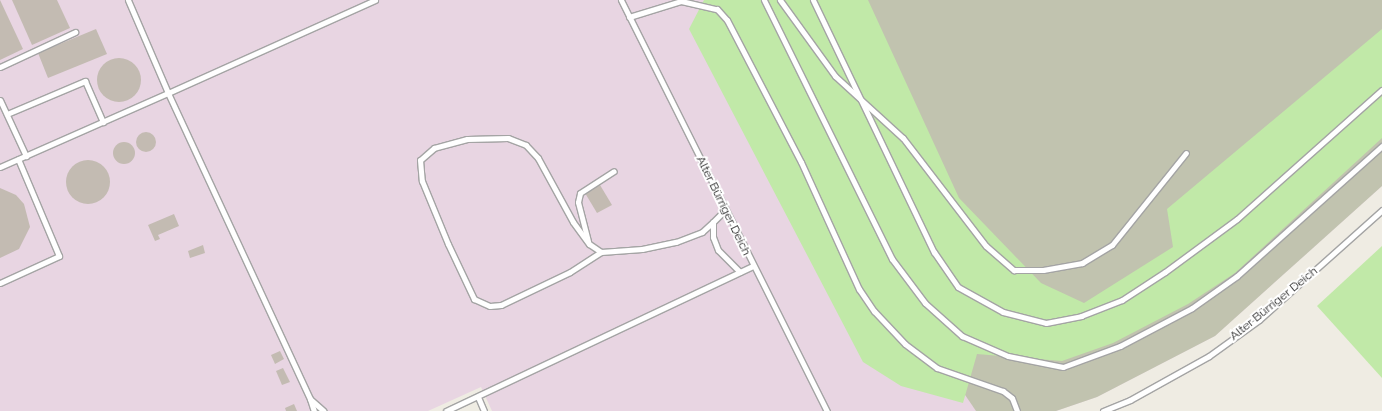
<!DOCTYPE html>
<html>
<head>
<meta charset="utf-8">
<style>
  body { margin:0 }
  #map { position:relative; width:1382px; height:411px; overflow:hidden; background:#efece3; font-family:Raleway,sans-serif }
  div>[style] { position:absolute }
  [style*='--x'] { left:calc(var(--x)*1px); top:calc(var(--y)*1px); width:calc(var(--w)*1px); rotate:calc(var(--a)*1deg) }
  .industrial>* { inset:0; background:#e8d5e2 }
  .construction>* { inset:0; background:#c1c3af }
  .grass>* { inset:0; background:#c1e9a8 }
  .building>* { inset:0; background:#c3bbb2 }
  .round { border-radius:50% }
  .roads { filter:drop-shadow(1px 0 #a4a4a4) drop-shadow(-1px 0 #a4a4a4) drop-shadow(0 1px #a4a4a4) drop-shadow(0 -1px #a4a4a4) }
  .service>* { height:5px; margin:-2.5px; padding:0 2.5px; transform-origin:2.5px; border-radius:2.5px; background:#fff }
  span { translate:-50% -50%; white-space:nowrap; text-align:center; line-height:1.15; -webkit-text-stroke:4px #fff; paint-order:stroke }
  .street-label { font-size:12px; color:#1d1d1d }
</style>
</head>
<body>
<div id="map">
  <div class="industrial">
    <div style="clip-path:polygon(0 0,1382px 0,1382px 186px,1215px 336px,1097px 397px,1056px 411px,492px 411px,481px 387px,428px 411px,0 411px)"></div>
  </div>
  <div class="construction">
    <div style="clip-path:polygon(750px 0,1382px 0,1382px 186px,1215px 336px,1097px 397px,1056px 411px,976px 411px,927px 339px)"></div>
  </div>
  <div class="grass">
    <div style="clip-path:polygon(704px 0,868px 0,959px 198px,1041px 283px,1084px 303px,1173px 247px,1167px 209px,1382px 29px,1382px 138px,1235px 273px,1188px 304px,1113px 343px,1062px 361px,977px 354px,963px 403px,901px 386px,863px 362px,689px 29px)"></div>
    <div style="clip-path:polygon(1382px 246px,1382px 378px,1317px 306px)"></div>
  </div>
  <div class="building">
    <div style="clip-path:polygon(0 0,23px 49px,0 60px)"></div>
    <div style="clip-path:polygon(12px 0,57px 0,70px 28px,32px 45px)"></div>
    <div style="clip-path:polygon(96px 29px,107px 54px,48px 78px,38px 53px)"></div>
    <div class="round" style="left:97px;top:58px;width:44px;height:44px"></div>
    <div class="round" style="left:136px;top:132px;width:20px;height:20px"></div>
    <div class="round" style="left:113px;top:142px;width:22px;height:22px"></div>
    <div class="round" style="left:66px;top:160px;width:44px;height:44px"></div>
    <div style="clip-path:polygon(600px 185px,612px 205px,597px 213px,585px 193px)"></div>
    <div style="clip-path:polygon(0 188px,16px 195px,24px 204px,30px 227px,19px 249px,0 258px)"></div>
    <div style="clip-path:polygon(174px 214px,179px 226px,158px 235px,160px 239px,155px 241px,148px 225px)"></div>
    <div style="clip-path:polygon(203px 245px,205px 253px,190px 258px,188px 251px)"></div>
    <div style="clip-path:polygon(280px 351px,284px 359px,275px 364px,271px 355px)"></div>
    <div style="clip-path:polygon(283px 368px,290px 382px,282px 385px,276px 371px)"></div>
    <div style="clip-path:polygon(294px 404px,297px 411px,286px 411px,285px 408px)"></div>
  </div>
  <div class="roads">
    <div class="service">
      <div style="--x:128;--y:0;--w:101;--a:66.7"></div>
      <div style="--x:168;--y:93;--w:227;--a:-24.2"></div>
      <div style="--x:621;--y:0;--w:460;--a:63.4"></div>
      <div style="--x:764;--y:0;--w:289;--a:63.7"></div>
      <div style="--x:892;--y:259;--w:55;--a:53.1"></div>
      <div style="--x:925;--y:303;--w:50;--a:41.7"></div>
      <div style="--x:962;--y:336;--w:50;--a:23.5"></div>
      <div style="--x:1008;--y:356;--w:56;--a:11.3"></div>
      <div style="--x:1063;--y:367;--w:61;--a:-20.2"></div>
      <div style="--x:1120;--y:346;--w:81;--a:-27.8"></div>
      <div style="--x:1192;--y:308;--w:55;--a:-35.4"></div>
      <div style="--x:1237;--y:276;--w:195;--a:-41.9"></div>
      <div style="--x:780;--y:0;--w:94;--a:54.1"></div>
      <div style="--x:835;--y:76;--w:92;--a:42.4"></div>
      <div style="--x:903;--y:138;--w:136;--a:52.5"></div>
      <div style="--x:986;--y:246;--w:37;--a:41"></div>
      <div style="--x:1014;--y:270;--w:29;--a:0"></div>
      <div style="--x:1043;--y:270;--w:40;--a:-10"></div>
      <div style="--x:1082;--y:263;--w:35;--a:-31"></div>
      <div style="--x:1112;--y:245;--w:118;--a:-51.2"></div>
      <div style="--x:813;--y:0;--w:280;--a:64.4"></div>
      <div style="--x:934;--y:252;--w:42;--a:55.6"></div>
      <div style="--x:958;--y:287;--w:51;--a:29.1"></div>
      <div style="--x:1003;--y:312;--w:44;--a:14.3"></div>
      <div style="--x:1046;--y:323;--w:36;--a:-11"></div>
      <div style="--x:1081;--y:316;--w:44;--a:-21.3"></div>
      <div style="--x:1122;--y:300;--w:51;--a:-33.1"></div>
      <div style="--x:1165;--y:272;--w:89;--a:-36.4"></div>
      <div style="--x:1237;--y:219;--w:194;--a:-41.7"></div>
      <div style="--x:629;--y:17;--w:54;--a:-17.1"></div>
      <div style="--x:681;--y:1;--w:37;--a:13"></div>
      <div style="--x:717;--y:9;--w:15;--a:48"></div>
      <div style="--x:727;--y:20;--w:160;--a:62.5"></div>
      <div style="--x:801;--y:162;--w:140;--a:65.5"></div>
      <div style="--x:859;--y:289;--w:27;--a:56"></div>
      <div style="--x:874;--y:311;--w:45;--a:46.8"></div>
      <div style="--x:905;--y:344;--w:40;--a:37"></div>
      <div style="--x:937;--y:368;--w:70;--a:19.2"></div>
      <div style="--x:1003;--y:391;--w:11;--a:38"></div>
      <div style="--x:1012;--y:398;--w:14;--a:69"></div>
      <div style="--x:0;--y:67;--w:83;--a:-25"></div>
      <div style="--x:0;--y:100;--w:62;--a:65.1"></div>
      <div style="--x:7;--y:114;--w:85;--a:-22.9"></div>
      <div style="--x:85;--y:81;--w:45;--a:66.3"></div>
      <div style="--x:0;--y:167;--w:184;--a:-23.8"></div>
      <div style="--x:168;--y:93;--w:337;--a:65.1"></div>
      <div style="--x:310;--y:399;--w:18;--a:41"></div>
      <div style="--x:725;--y:210;--w:17;--a:135"></div>
      <div style="--x:713;--y:222;--w:15;--a:90"></div>
      <div style="--x:713;--y:237;--w:14;--a:69"></div>
      <div style="--x:718;--y:250;--w:31;--a:45"></div>
      <div style="--x:588;--y:241;--w:40;--a:-104.4"></div>
      <div style="--x:578;--y:202;--w:9;--a:-77"></div>
      <div style="--x:580;--y:193;--w:40;--a:-32.9"></div>
      <div style="--x:601;--y:252;--w:14;--a:-146"></div>
      <div style="--x:589;--y:244;--w:27;--a:-126"></div>
      <div style="--x:573;--y:222;--w:73;--a:-118.7"></div>
      <div style="--x:538;--y:158;--w:18;--a:-133"></div>
      <div style="--x:526;--y:145;--w:19;--a:-159"></div>
      <div style="--x:508;--y:138;--w:41;--a:178.6"></div>
      <div style="--x:467;--y:139;--w:34;--a:165"></div>
      <div style="--x:434;--y:148;--w:18;--a:139"></div>
      <div style="--x:420;--y:160;--w:21;--a:85"></div>
      <div style="--x:422;--y:181;--w:68;--a:67.6"></div>
      <div style="--x:448;--y:244;--w:61;--a:64.7"></div>
      <div style="--x:474;--y:299;--w:17;--a:24"></div>
      <div style="--x:490;--y:306;--w:11;--a:-5"></div>
      <div style="--x:501;--y:305;--w:76;--a:-25.6"></div>
      <div style="--x:570;--y:272;--w:37;--a:-33"></div>
      <div style="--x:601;--y:252;--w:41;--a:-4.2"></div>
      <div style="--x:642;--y:249;--w:35;--a:-12"></div>
      <div style="--x:676;--y:242;--w:28;--a:-21"></div>
      <div style="--x:702;--y:232;--w:15;--a:-42"></div>
      <div style="--x:0;--y:283;--w:65;--a:-24.6"></div>
      <div style="--x:59;--y:256;--w:105;--a:-112.9"></div>
      <div style="--x:478;--y:397;--w:15;--a:67"></div>
      <div style="--x:310;--y:399;--w:13;--a:72"></div>
      <div style="--x:446;--y:411;--w:340;--a:-25.3"></div>
      <div style="--x:1103;--y:411;--w:29;--a:-22"></div>
      <div style="--x:1130;--y:400;--w:90;--a:-29.1"></div>
      <div style="--x:1209;--y:356;--w:62;--a:-35.8"></div>
      <div style="--x:1259;--y:320;--w:165;--a:-41.8"></div>
    </div>
  </div>
  <div class="street-label">
    <span style="left:723px;top:206px;rotate:64deg">Alter Bürriger Deich</span>
    <span style="left:1274px;top:304px;rotate:-39deg">Alter Bürriger Deich</span>
  </div>
</div>
</body>
</html>
